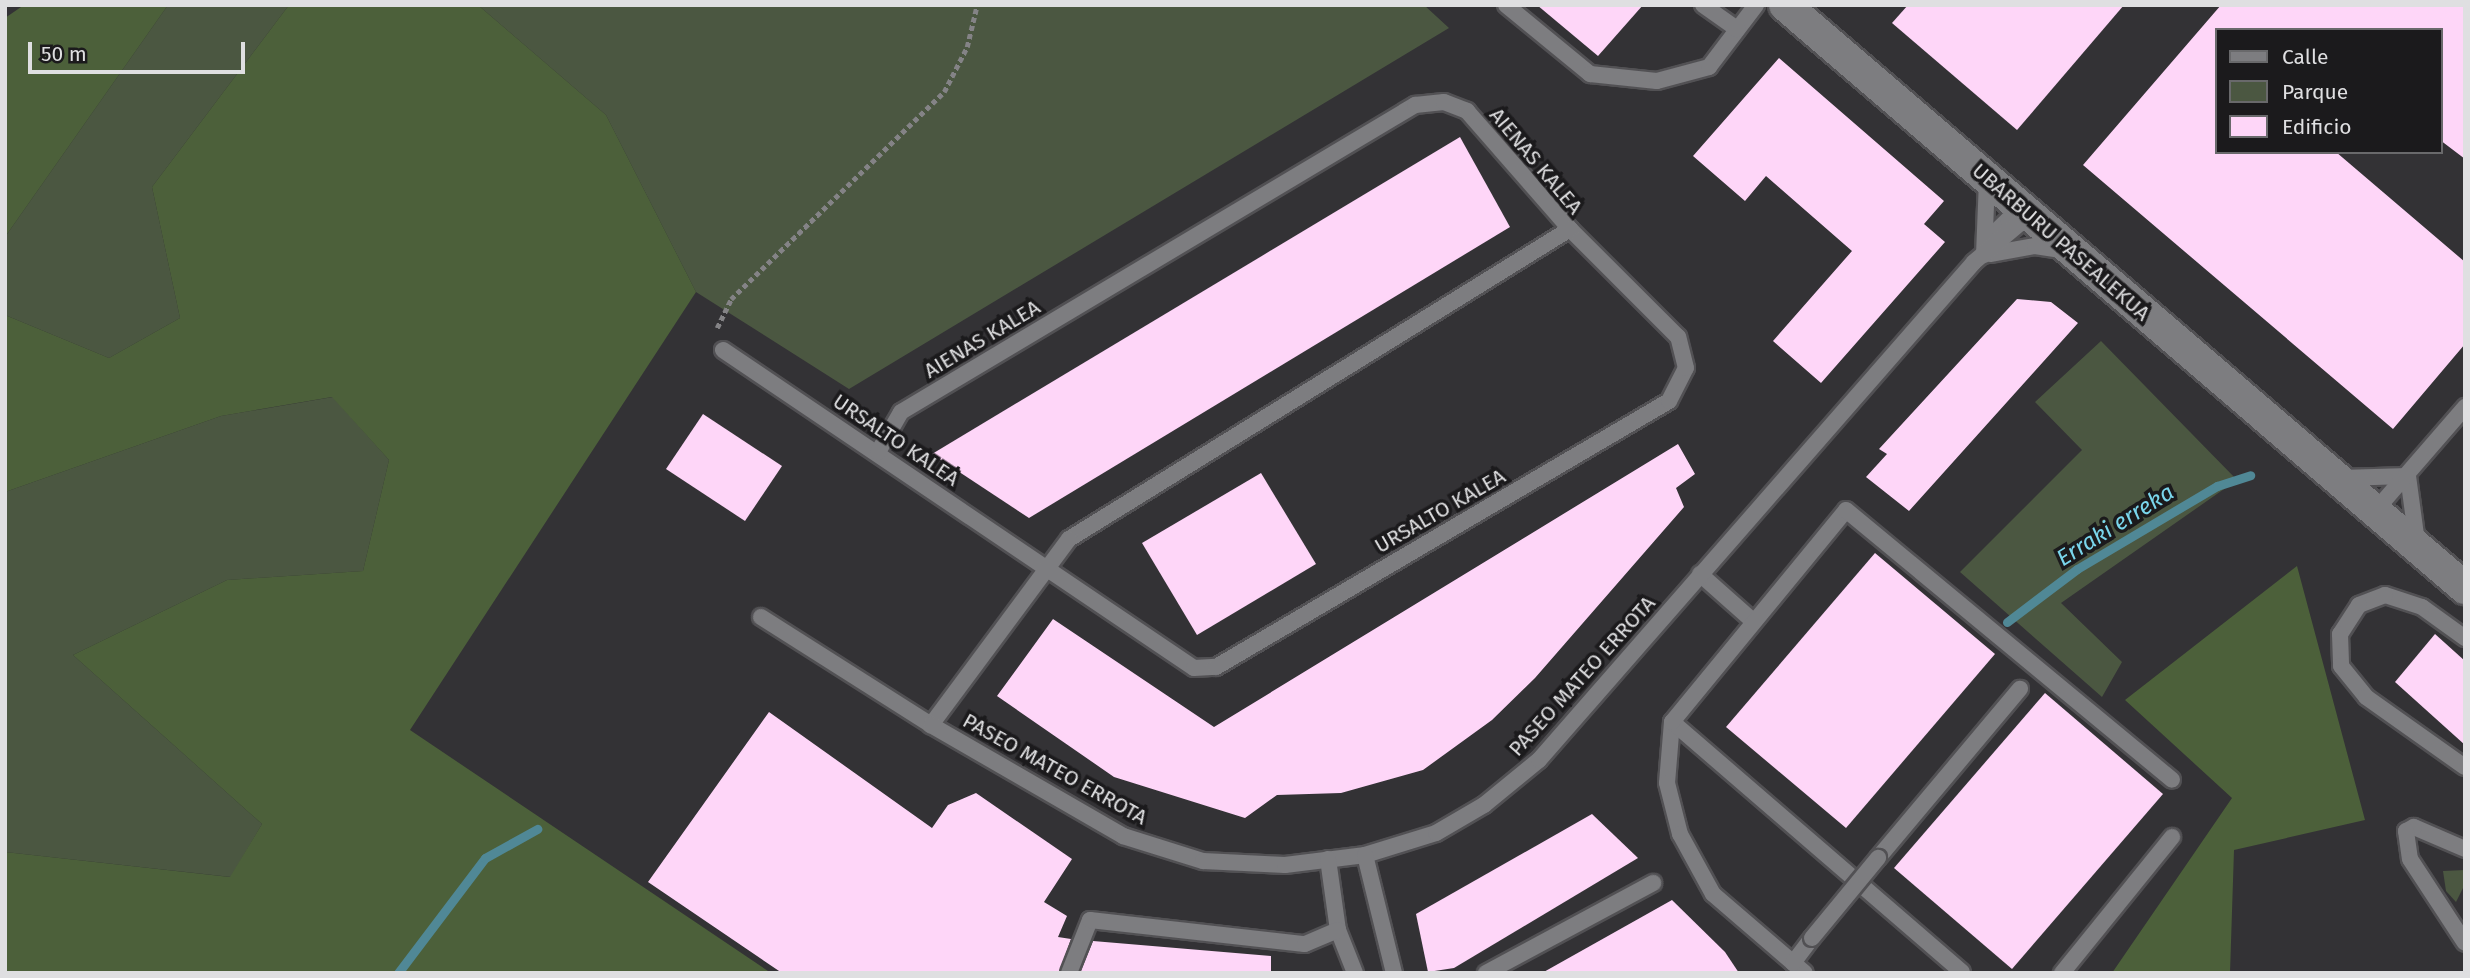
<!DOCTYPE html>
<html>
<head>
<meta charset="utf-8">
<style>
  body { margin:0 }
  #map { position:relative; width:2470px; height:978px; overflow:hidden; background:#333235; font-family:"Fira Sans",sans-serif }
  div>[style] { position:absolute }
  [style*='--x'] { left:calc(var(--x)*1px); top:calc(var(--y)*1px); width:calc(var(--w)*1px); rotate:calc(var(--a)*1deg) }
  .green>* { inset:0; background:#4b5741 }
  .forest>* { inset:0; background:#4c603a }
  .stream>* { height:9px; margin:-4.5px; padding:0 4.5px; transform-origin:4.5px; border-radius:4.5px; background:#508896 }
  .building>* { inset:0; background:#fed6f8 }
  .path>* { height:4.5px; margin-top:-2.25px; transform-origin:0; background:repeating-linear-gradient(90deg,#848386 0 5px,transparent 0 8.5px) }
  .roads { filter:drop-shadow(2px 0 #525154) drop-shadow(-2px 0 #525154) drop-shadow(0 2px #525154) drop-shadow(0 -2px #525154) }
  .lane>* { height:16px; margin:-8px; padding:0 8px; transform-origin:8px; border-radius:8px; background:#7d7d80 }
  .street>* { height:32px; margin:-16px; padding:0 16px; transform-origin:16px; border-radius:16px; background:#7d7d80 }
  .bridges { filter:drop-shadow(2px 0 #525154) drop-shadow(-2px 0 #525154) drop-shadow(0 2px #525154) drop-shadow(0 -2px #525154) }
  .lane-bridge>* { height:16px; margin:-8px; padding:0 8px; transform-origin:8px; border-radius:8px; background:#7d7d80 }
  span { translate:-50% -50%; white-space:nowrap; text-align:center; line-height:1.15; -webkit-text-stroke:7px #1b1a1c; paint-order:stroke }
  .street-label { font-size:21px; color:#dfdfe1 }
  .water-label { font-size:23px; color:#7ad6ec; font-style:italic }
  .frame { position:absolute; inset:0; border:7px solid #dfdfe1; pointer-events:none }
  .legend { position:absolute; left:2215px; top:28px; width:228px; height:126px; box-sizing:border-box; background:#1b1a1c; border:2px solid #69696b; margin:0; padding:9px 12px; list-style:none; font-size:21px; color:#dfdfe1 }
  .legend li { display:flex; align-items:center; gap:14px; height:35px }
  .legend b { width:35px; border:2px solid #69696b }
  .scale { position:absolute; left:28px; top:42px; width:217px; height:32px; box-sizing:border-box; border:4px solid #dfdfe1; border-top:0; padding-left:9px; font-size:21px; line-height:24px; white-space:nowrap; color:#dfdfe1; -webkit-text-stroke:5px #1b1a1c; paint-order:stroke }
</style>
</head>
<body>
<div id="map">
  <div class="green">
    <div style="clip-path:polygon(168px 5px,289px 5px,152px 187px,180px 318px,109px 358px,5px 315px,5px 237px)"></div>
    <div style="clip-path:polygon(478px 5px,1424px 5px,1449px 28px,849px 389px,696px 292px,606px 115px)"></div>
    <div style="clip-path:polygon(2101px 341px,2237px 480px,2061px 603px,2122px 662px,2102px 697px,1960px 572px,2082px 450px,2035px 402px)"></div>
    <div style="clip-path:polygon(333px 397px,389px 460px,363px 571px,227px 580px,73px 655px,262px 824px,231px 877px,5px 852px,5px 492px,221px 416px)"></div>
    <div style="clip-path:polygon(2465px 870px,2465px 884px,2456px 902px,2446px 891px,2443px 871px)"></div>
  </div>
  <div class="forest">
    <div style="clip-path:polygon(24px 5px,168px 5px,5px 237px,5px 18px)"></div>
    <div style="clip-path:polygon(289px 5px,478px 5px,606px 115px,696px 292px,410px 730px,771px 973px,5px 973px,5px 852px,230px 877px,262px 824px,73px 655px,227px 580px,363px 571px,389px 460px,332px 397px,221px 416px,5px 492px,5px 315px,109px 358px,180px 318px,152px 187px)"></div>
    <div style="clip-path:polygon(2297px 566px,2365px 820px,2234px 850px,2230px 973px,2112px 973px,2232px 798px,2125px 700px)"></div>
  </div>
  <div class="stream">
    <div style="--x:2007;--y:622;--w:88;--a:-37.1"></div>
    <div style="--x:2077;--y:569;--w:163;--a:-30.7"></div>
    <div style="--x:2217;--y:486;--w:35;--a:-18"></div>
    <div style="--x:398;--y:973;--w:144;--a:-52.9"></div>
    <div style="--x:485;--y:858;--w:60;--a:-29.1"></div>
  </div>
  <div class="building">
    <div style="clip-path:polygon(1537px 5px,1643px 5px,1598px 56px)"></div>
    <div style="clip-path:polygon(1908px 5px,2124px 5px,2017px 130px,1892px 23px)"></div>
    <div style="clip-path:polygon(2221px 5px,2465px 5px,2465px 159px,2440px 140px,2440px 30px,2216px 30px,2216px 152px,2336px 152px,2465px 262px,2465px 344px,2393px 429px,2083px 165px)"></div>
    <div style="clip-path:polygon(1779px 58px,1944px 201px,1924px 224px,1945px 242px,1821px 383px,1773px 341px,1852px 251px,1766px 176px,1745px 201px,1693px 156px)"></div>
    <div style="clip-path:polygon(1460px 137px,1510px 227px,1029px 518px,932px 454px)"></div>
    <div style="clip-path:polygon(2017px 299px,2051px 302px,2078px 323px,1909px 511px,1866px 477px,1887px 454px,1879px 449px)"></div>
    <div style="clip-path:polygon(703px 414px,782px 466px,745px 521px,666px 469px)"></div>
    <div style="clip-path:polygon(1678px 444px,1695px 474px,1676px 488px,1684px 507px,1535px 678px,1492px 720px,1423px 770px,1341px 793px,1277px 795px,1245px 818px,1114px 777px,997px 696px,1053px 619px,1214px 727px)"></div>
    <div style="clip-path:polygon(1261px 473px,1316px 564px,1197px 635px,1142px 543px)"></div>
    <div style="clip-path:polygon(1875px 553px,1995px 654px,1846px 828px,1726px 727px)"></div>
    <div style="clip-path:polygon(2435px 634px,2465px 661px,2465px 745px,2395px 682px)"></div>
    <div style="clip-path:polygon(2045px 693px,2163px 794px,2012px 969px,1894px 868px)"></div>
    <div style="clip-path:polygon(769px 712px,932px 828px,948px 805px,976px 793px,1072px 859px,1044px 902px,1067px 916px,1058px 937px,1071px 939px,1059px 973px,782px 973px,648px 882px)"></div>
    <div style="clip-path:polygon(1592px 814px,1638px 858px,1454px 968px,1428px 972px,1416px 914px)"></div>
    <div style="clip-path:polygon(1672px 900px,1725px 952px,1739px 973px,1542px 973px)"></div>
    <div style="clip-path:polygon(1093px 941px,1271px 956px,1271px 973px,1080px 973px)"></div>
  </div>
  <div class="path">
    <div style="--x:717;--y:328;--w:32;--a:-64"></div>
    <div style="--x:731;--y:299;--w:297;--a:-44.2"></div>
    <div style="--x:944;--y:92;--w:51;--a:-62.9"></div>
    <div style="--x:967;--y:47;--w:43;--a:-76.6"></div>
  </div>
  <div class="roads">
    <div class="lane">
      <div style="--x:1506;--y:5;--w:109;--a:39.4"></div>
      <div style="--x:1590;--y:74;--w:67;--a:6"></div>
      <div style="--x:1657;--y:81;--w:54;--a:-15.1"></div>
      <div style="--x:1709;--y:67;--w:78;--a:-52.8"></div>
      <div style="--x:1703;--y:5;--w:42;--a:35.2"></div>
      <div style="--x:1987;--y:240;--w:29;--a:-44"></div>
      <div style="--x:2008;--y:220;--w:23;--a:-13"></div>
      <div style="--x:1990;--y:254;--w:46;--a:-10.1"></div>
      <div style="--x:2035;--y:246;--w:30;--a:9"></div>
      <div style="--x:1984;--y:255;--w:75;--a:-87.7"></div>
      <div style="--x:723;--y:350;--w:568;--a:34.03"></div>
      <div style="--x:1194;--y:668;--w:22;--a:-3"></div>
      <div style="--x:1216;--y:667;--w:525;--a:-30.42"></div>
      <div style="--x:1669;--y:401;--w:37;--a:-63"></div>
      <div style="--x:1686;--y:368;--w:32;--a:-104"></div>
      <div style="--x:1678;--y:337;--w:153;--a:-135"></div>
      <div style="--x:878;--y:452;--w:46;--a:-60.1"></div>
      <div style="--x:901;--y:412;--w:599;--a:-30.85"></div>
      <div style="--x:1415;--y:105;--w:29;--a:-6"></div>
      <div style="--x:1444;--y:102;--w:25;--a:21"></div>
      <div style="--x:1467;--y:111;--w:157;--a:48.9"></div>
      <div style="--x:1570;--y:229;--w:589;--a:148.25"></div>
      <div style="--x:1069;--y:539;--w:232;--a:126.6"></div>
      <div style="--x:2408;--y:476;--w:68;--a:82.3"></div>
      <div style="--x:2340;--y:478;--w:68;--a:-1.7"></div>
      <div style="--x:2375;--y:511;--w:138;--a:-49.1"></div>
      <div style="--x:1700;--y:574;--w:71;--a:41.6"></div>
      <div style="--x:761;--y:617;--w:201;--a:32.4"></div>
      <div style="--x:931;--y:725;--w:222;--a:30"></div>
      <div style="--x:1123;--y:836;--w:84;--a:17.4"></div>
      <div style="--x:1203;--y:861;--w:82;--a:2.8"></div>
      <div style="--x:1285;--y:865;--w:81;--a:-7.1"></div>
      <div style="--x:1365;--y:855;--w:74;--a:-17.2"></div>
      <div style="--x:1436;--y:833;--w:56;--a:-30.3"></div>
      <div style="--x:1484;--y:805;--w:71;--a:-39.3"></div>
      <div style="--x:1539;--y:760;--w:661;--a:-48.86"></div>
      <div style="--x:1974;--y:262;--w:73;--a:-40"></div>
      <div style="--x:2465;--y:638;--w:53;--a:-144.2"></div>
      <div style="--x:2422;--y:607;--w:39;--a:-162"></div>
      <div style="--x:2385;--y:595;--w:28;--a:159"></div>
      <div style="--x:2359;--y:605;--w:35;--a:123"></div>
      <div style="--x:2340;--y:634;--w:32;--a:88"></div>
      <div style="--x:2341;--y:666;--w:40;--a:51"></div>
      <div style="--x:2366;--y:697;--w:121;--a:35.3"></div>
      <div style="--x:1672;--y:722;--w:61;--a:94.7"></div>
      <div style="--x:1667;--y:783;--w:53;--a:75.7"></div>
      <div style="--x:1680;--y:834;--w:68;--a:61.2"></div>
      <div style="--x:1713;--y:894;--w:121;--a:40.7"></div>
      <div style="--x:2465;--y:849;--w:56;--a:-156.7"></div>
      <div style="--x:2414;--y:827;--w:9;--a:153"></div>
      <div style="--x:2406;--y:831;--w:28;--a:82"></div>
      <div style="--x:2410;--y:859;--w:100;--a:56.8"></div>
      <div style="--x:1365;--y:855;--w:122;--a:76.2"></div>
      <div style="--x:1878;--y:858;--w:221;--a:-50"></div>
      <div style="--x:1328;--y:859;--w:72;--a:82"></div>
      <div style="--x:1338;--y:930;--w:46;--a:68.4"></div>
      <div style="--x:1793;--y:963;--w:31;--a:-53"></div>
      <div style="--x:1962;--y:972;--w:383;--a:-139.2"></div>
      <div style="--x:1672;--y:722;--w:274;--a:-50.6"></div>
      <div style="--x:1846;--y:510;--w:423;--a:39.6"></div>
      <div style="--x:1069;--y:973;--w:57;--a:-68.4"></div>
      <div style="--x:1090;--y:920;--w:216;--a:6.4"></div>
      <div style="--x:1305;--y:944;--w:36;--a:-23"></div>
      <div style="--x:1486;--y:973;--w:190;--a:-28.3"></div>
      <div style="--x:2062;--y:973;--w:175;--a:-51"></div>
    </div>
    <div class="street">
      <div style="--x:1785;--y:5;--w:896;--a:40.61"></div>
    </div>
  </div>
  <div class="bridges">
    <div class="lane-bridge">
      <div style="--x:1812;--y:938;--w:104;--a:-50.5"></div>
    </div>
  </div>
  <div class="street-label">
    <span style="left:1536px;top:161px;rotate:50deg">AIENAS KALEA</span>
    <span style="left:2061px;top:242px;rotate:41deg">UBARBURU PASEALEKUA</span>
    <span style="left:982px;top:339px;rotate:-31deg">AIENAS KALEA</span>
    <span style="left:896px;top:440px;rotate:34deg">URSALTO KALEA</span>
    <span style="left:1440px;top:511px;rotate:-30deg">URSALTO KALEA</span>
    <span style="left:1582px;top:676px;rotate:-48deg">PASEO MATEO ERROTA</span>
    <span style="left:1055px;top:769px;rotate:29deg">PASEO MATEO ERROTA</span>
  </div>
  <div class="water-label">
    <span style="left:2115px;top:525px;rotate:-32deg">Erraki erreka</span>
  </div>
  <div class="frame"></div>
  <ul class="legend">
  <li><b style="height:9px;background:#7d7d80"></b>Calle</li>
  <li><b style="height:19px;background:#4b5741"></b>Parque</li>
  <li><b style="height:19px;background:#fed6f8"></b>Edificio</li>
  </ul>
  <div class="scale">50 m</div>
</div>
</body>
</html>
